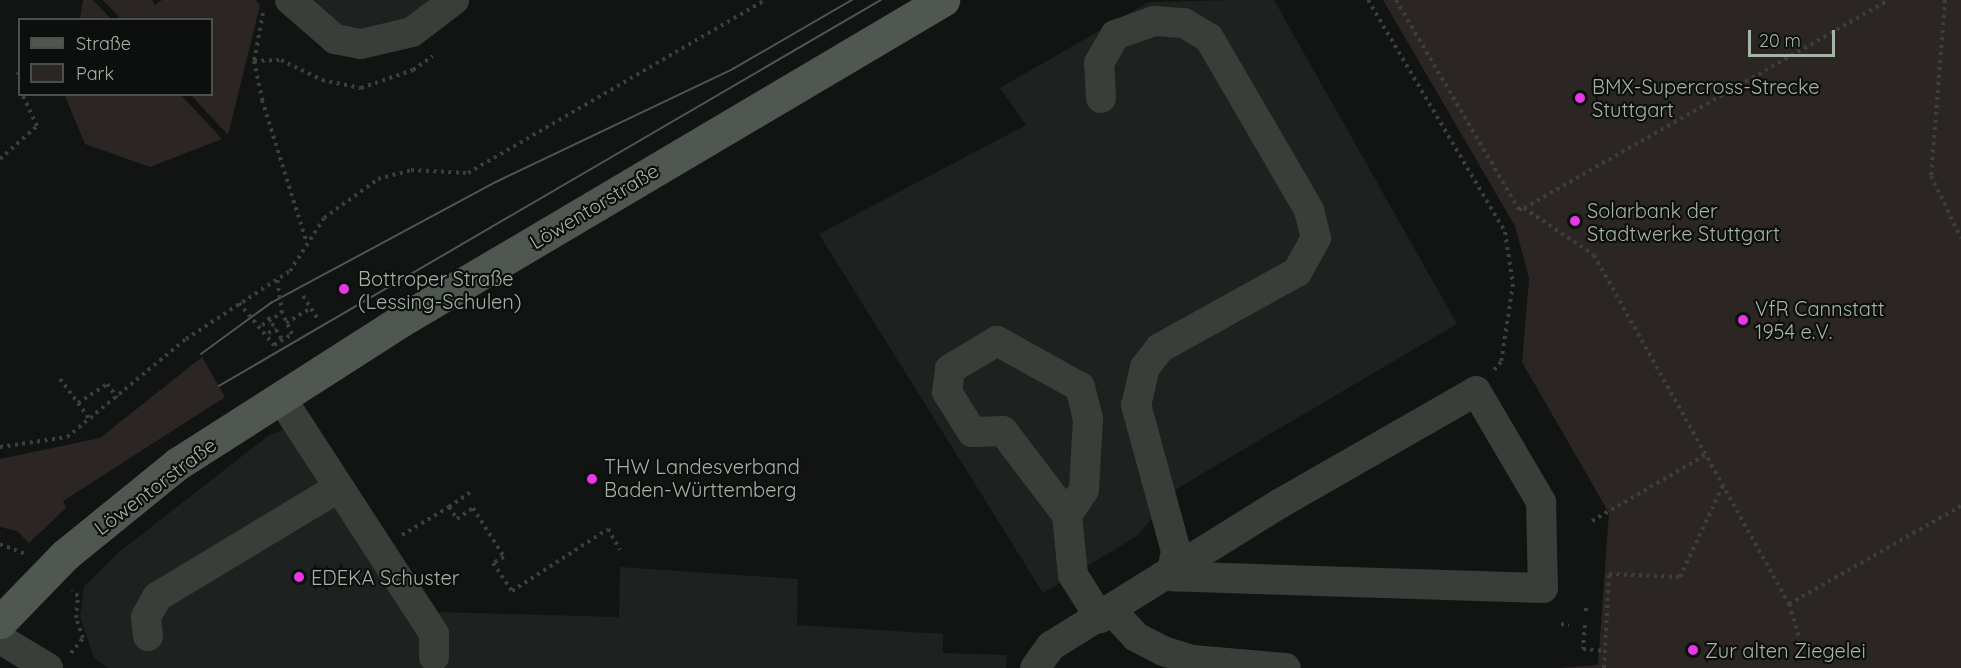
<!DOCTYPE html>
<html>
<head>
<meta charset="utf-8">
<style>
  body { margin:0 }
  #map { position:relative; width:1961px; height:668px; overflow:hidden; background:#121413; font-family:Quicksand,sans-serif }
  div>[style] { position:absolute }
  [style*='--x'] { left:calc(var(--x)*1px); top:calc(var(--y)*1px); width:calc(var(--w)*1px); rotate:calc(var(--a)*1deg) }
  .built>* { inset:0; background:#1e211f }
  .green>* { inset:0; background:#2b2623 }
  .path>* { height:4px; margin-top:-2px; transform-origin:0; background:repeating-linear-gradient(90deg,#3a403a 0 3px,transparent 0 7.5px) }
  .minor>* { height:30px; margin:-15px; padding:0 15px; transform-origin:15px; border-radius:15px; background:#393e39 }
  .major>* { height:33px; margin:-16.5px; padding:0 16.5px; transform-origin:16.5px; border-radius:16.5px; background:#505751 }
  .tram>* { height:1.5px; margin:-0.75px; padding:0 0.75px; transform-origin:0.75px; border-radius:0.75px; background:#4f554f }
  .path-bridge>* { height:4px; margin-top:-2px; transform-origin:0; background:repeating-linear-gradient(90deg,#3a403a 0 3px,transparent 0 7.5px) }
  .dots>* { width:16px; height:16px; translate:-50% -50%; box-sizing:border-box; border:3px solid #0d0f0e; border-radius:50% }
  span { translate:-50% -50%; white-space:nowrap; text-align:center; line-height:1.15; -webkit-text-stroke:4.5px #0d0f0e; paint-order:stroke }
  .poi-label { font-size:20px; color:#a5b4a5 }
  .left { translate:0 -50%; text-align:left }
  .street-label { font-size:20px; color:#a5b4a5 }
  .legend { position:absolute; left:18px; top:18px; width:195px; height:78px; box-sizing:border-box; background:#0d0f0e; border:2px solid #4a514a; margin:0; padding:8px 10px; list-style:none; font-size:18px; color:#a5b4a5 }
  .legend li { display:flex; align-items:center; gap:12px; height:30px }
  .legend b { width:30px; border:2px solid #4a514a }
  .scale { position:absolute; left:1748px; top:30px; width:87px; height:27px; box-sizing:border-box; border:3px solid #a5b4a5; border-top:0; padding-left:8px; font-size:18px; line-height:21px; white-space:nowrap; color:#a5b4a5; -webkit-text-stroke:4px #0d0f0e; paint-order:stroke }
</style>
</head>
<body>
<div id="map">
  <div class="built">
    <div style="clip-path:polygon(305px 0,440px 0,406px 23px,347px 34px)"></div>
    <div style="clip-path:polygon(1234px 0,1274px 0,1457px 324px,1178px 488px,1137px 536px,1043px 593px,819px 234px,1026px 125px,1000px 88px,1149px 2px)"></div>
    <div style="clip-path:polygon(310px 418px,436px 612px,619px 617px,620px 567px,798px 579px,797px 625px,943px 634px,943px 653px,1007px 655px,1006px 668px,108px 668px,94px 658px,80px 616px,84px 587px,119px 552px,268px 436px)"></div>
  </div>
  <div class="green">
    <div style="clip-path:polygon(83px 0,93px 0,111px 19px,80px 19px)"></div>
    <div style="clip-path:polygon(103px 0,152px 0,155px 5px,162px 0,255px 0,260px 5px,228px 135px,191px 95px,212px 94px,212px 20px,121px 19px)"></div>
    <div style="clip-path:polygon(1383px 0,1961px 0,1961px 668px,1559px 668px,1598px 665px,1609px 513px,1522px 362px,1529px 278px,1515px 226px)"></div>
    <div style="clip-path:polygon(181px 95px,222px 139px,150px 167px,85px 144px,65px 96px)"></div>
    <div style="clip-path:polygon(202px 357px,225px 397px,63px 501px,66px 508px,29px 543px,17px 531px,0 527px,0 459px,100px 438px)"></div>
  </div>
  <div class="path">
    <div style="--x:1368;--y:0;--w:269;--a:59.4"></div>
    <div style="--x:1505;--y:232;--w:53;--a:81.3"></div>
    <div style="--x:1513;--y:284;--w:79;--a:98.7"></div>
    <div style="--x:1501;--y:362;--w:11;--a:131"></div>
    <div style="--x:1396;--y:0;--w:243;--a:59.6"></div>
    <div style="--x:1519;--y:210;--w:5;--a:-22"></div>
    <div style="--x:1524;--y:208;--w:84;--a:33.9"></div>
    <div style="--x:1594;--y:255;--w:400;--a:60.8"></div>
    <div style="--x:1789;--y:604;--w:38;--a:73"></div>
    <div style="--x:1945;--y:0;--w:177;--a:94.5"></div>
    <div style="--x:1931;--y:176;--w:69;--a:64.2"></div>
    <div style="--x:263;--y:13;--w:49;--a:100.6"></div>
    <div style="--x:254;--y:61;--w:40;--a:78"></div>
    <div style="--x:262;--y:100;--w:147;--a:72.6"></div>
    <div style="--x:254;--y:61;--w:27;--a:-2"></div>
    <div style="--x:281;--y:60;--w:46;--a:26"></div>
    <div style="--x:322;--y:80;--w:40;--a:12"></div>
    <div style="--x:361;--y:88;--w:55;--a:-19.1"></div>
    <div style="--x:413;--y:70;--w:24;--a:-35"></div>
    <div style="--x:18;--y:72;--w:7;--a:74"></div>
    <div style="--x:0;--y:159;--w:50;--a:-41.7"></div>
    <div style="--x:37;--y:126;--w:35;--a:-115"></div>
    <div style="--x:1524;--y:208;--w:419;--a:-29.7"></div>
    <div style="--x:303;--y:296;--w:27;--a:57"></div>
    <div style="--x:268;--y:317;--w:26;--a:58"></div>
    <div style="--x:286;--y:323;--w:29;--a:-31"></div>
    <div style="--x:268;--y:333;--w:9;--a:-27"></div>
    <div style="--x:60;--y:379;--w:30;--a:53"></div>
    <div style="--x:78;--y:403;--w:35;--a:-33"></div>
    <div style="--x:107;--y:384;--w:17;--a:54"></div>
    <div style="--x:78;--y:403;--w:21;--a:55"></div>
    <div style="--x:0;--y:447;--w:68;--a:-8.5"></div>
    <div style="--x:67;--y:437;--w:154;--a:-39.5"></div>
    <div style="--x:186;--y:339;--w:124;--a:-33.2"></div>
    <div style="--x:290;--y:271;--w:63;--a:-57.3"></div>
    <div style="--x:324;--y:218;--w:67;--a:-35.8"></div>
    <div style="--x:378;--y:179;--w:34;--a:-15"></div>
    <div style="--x:411;--y:170;--w:57;--a:3"></div>
    <div style="--x:468;--y:173;--w:344;--a:-30.2"></div>
    <div style="--x:449;--y:507;--w:29;--a:-35"></div>
    <div style="--x:1592;--y:521;--w:133;--a:-30.2"></div>
    <div style="--x:402;--y:535;--w:55;--a:-30.8"></div>
    <div style="--x:449;--y:507;--w:14;--a:56"></div>
    <div style="--x:457;--y:519;--w:19;--a:-35"></div>
    <div style="--x:473;--y:508;--w:58;--a:57.7"></div>
    <div style="--x:504;--y:557;--w:13;--a:151"></div>
    <div style="--x:493;--y:563;--w:34;--a:56"></div>
    <div style="--x:512;--y:591;--w:114;--a:-32.9"></div>
    <div style="--x:608;--y:529;--w:24;--a:60"></div>
    <div style="--x:0;--y:544;--w:26;--a:21"></div>
    <div style="--x:1789;--y:604;--w:198;--a:-29.7"></div>
    <div style="--x:1586;--y:611;--w:6;--a:-90"></div>
    <div style="--x:1561;--y:624;--w:8;--a:7"></div>
    <div style="--x:1585;--y:625;--w:24;--a:95"></div>
    <div style="--x:1583;--y:649;--w:22;--a:5"></div>
    <div style="--x:71;--y:653;--w:19;--a:-51"></div>
    <div style="--x:83;--y:638;--w:21;--a:-109"></div>
    <div style="--x:76;--y:618;--w:22;--a:-85"></div>
    <div style="--x:78;--y:596;--w:8;--a:-140"></div>
    <div style="--x:1604;--y:668;--w:94;--a:-87"></div>
    <div style="--x:1609;--y:574;--w:71;--a:2.4"></div>
    <div style="--x:1680;--y:577;--w:102;--a:-64.9"></div>
  </div>
  <div class="minor">
    <div style="--x:290;--y:0;--w:60;--a:40.9"></div>
    <div style="--x:335;--y:39;--w:26;--a:11"></div>
    <div style="--x:361;--y:44;--w:52;--a:-13.2"></div>
    <div style="--x:412;--y:32;--w:53;--a:-37.3"></div>
    <div style="--x:1101;--y:98;--w:35;--a:-93"></div>
    <div style="--x:1099;--y:63;--w:32;--a:-60"></div>
    <div style="--x:1115;--y:35;--w:41;--a:-19.7"></div>
    <div style="--x:1154;--y:21;--w:30;--a:4"></div>
    <div style="--x:1184;--y:23;--w:29;--a:31"></div>
    <div style="--x:1209;--y:38;--w:199;--a:59.8"></div>
    <div style="--x:1309;--y:210;--w:29;--a:76"></div>
    <div style="--x:1316;--y:238;--w:39;--a:119"></div>
    <div style="--x:1297;--y:272;--w:157;--a:151"></div>
    <div style="--x:1160;--y:348;--w:24;--a:128"></div>
    <div style="--x:1145;--y:367;--w:39;--a:103"></div>
    <div style="--x:1136;--y:405;--w:151;--a:74.7"></div>
    <div style="--x:1176;--y:551;--w:25;--a:101"></div>
    <div style="--x:281;--y:398;--w:281;--a:57"></div>
    <div style="--x:434;--y:634;--w:23;--a:90"></div>
    <div style="--x:1067;--y:515;--w:30;--a:-56"></div>
    <div style="--x:1084;--y:490;--w:71;--a:-86.8"></div>
    <div style="--x:1088;--y:419;--w:33;--a:-104"></div>
    <div style="--x:1080;--y:387;--w:95;--a:-151"></div>
    <div style="--x:997;--y:341;--w:55;--a:149.2"></div>
    <div style="--x:950;--y:369;--w:23;--a:97"></div>
    <div style="--x:947;--y:392;--w:47;--a:58"></div>
    <div style="--x:972;--y:432;--w:31;--a:-2"></div>
    <div style="--x:1003;--y:431;--w:106;--a:52.7"></div>
    <div style="--x:1067;--y:515;--w:60;--a:84.3"></div>
    <div style="--x:1073;--y:575;--w:51;--a:57.9"></div>
    <div style="--x:1112;--y:611;--w:35;--a:47"></div>
    <div style="--x:1136;--y:637;--w:30;--a:27"></div>
    <div style="--x:1163;--y:651;--w:30;--a:17"></div>
    <div style="--x:1192;--y:660;--w:94;--a:4.9"></div>
    <div style="--x:148;--y:636;--w:19;--a:-96"></div>
    <div style="--x:146;--y:617;--w:23;--a:-61"></div>
    <div style="--x:157;--y:597;--w:211;--a:-31.1"></div>
    <div style="--x:0;--y:639;--w:56;--a:31.1"></div>
    <div style="--x:1035;--y:668;--w:27;--a:-54"></div>
    <div style="--x:1051;--y:646;--w:269;--a:-31.9"></div>
    <div style="--x:1279;--y:504;--w:227;--a:-29.8"></div>
    <div style="--x:1476;--y:391;--w:129;--a:59.6"></div>
    <div style="--x:1541;--y:502;--w:86;--a:88.7"></div>
    <div style="--x:1543;--y:588;--w:372;--a:-178.2"></div>
  </div>
  <div class="major">
    <div style="--x:0;--y:622;--w:93;--a:-45.9"></div>
    <div style="--x:65;--y:555;--w:144;--a:-39.1"></div>
    <div style="--x:177;--y:464;--w:273;--a:-32.6"></div>
    <div style="--x:407;--y:317;--w:623;--a:-30.6"></div>
  </div>
  <div class="tram">
    <div style="--x:201;--y:354;--w:87;--a:-36.1"></div>
    <div style="--x:271;--y:303;--w:255;--a:-28.3"></div>
    <div style="--x:496;--y:182;--w:263;--a:-25.5"></div>
    <div style="--x:733;--y:69;--w:138;--a:-30.1"></div>
    <div style="--x:219;--y:386;--w:766;--a:-30.25"></div>
  </div>
  <div class="path-bridge">
    <div style="--x:239;--y:303;--w:55;--a:50.2"></div>
    <div style="--x:274;--y:345;--w:21;--a:-31"></div>
    <div style="--x:292;--y:334;--w:23;--a:-115"></div>
    <div style="--x:282;--y:313;--w:34;--a:-98"></div>
    <div style="--x:262;--y:325;--w:23;--a:-31"></div>
  </div>
  <div class="dots">
    <div style="left:1580px;top:98px;background:#e737e7"></div>
    <div style="left:1575px;top:221px;background:#e737e7"></div>
    <div style="left:344px;top:289px;background:#e737e7"></div>
    <div style="left:1743px;top:320px;background:#e737e7"></div>
    <div style="left:592px;top:479px;background:#e737e7"></div>
    <div style="left:299px;top:577px;background:#e737e7"></div>
    <div style="left:1693px;top:650px;background:#e737e7"></div>
  </div>
  <div class="poi-label">
    <span class="left" style="left:1592px;top:98px">BMX-Supercross-Strecke<br>Stuttgart</span>
    <span class="left" style="left:1587px;top:222px">Solarbank der<br>Stadtwerke Stuttgart</span>
    <span class="left" style="left:358px;top:290px">Bottroper Straße<br>(Lessing-Schulen)</span>
    <span class="left" style="left:1755px;top:320px">VfR Cannstatt<br>1954 e.V.</span>
    <span class="left" style="left:604px;top:478px">THW Landesverband<br>Baden-Württemberg</span>
    <span class="left" style="left:311px;top:577px">EDEKA Schuster</span>
    <span class="left" style="left:1705px;top:650px">Zur alten Ziegelei</span>
  </div>
  <div class="street-label">
    <span style="left:594px;top:206px;rotate:-31deg">Löwentorstraße</span>
    <span style="left:155px;top:486px;rotate:-37deg">Löwentorstraße</span>
  </div>
  <ul class="legend">
  <li><b style="height:8px;background:#505751"></b>Straße</li>
  <li><b style="height:16px;background:#2b2623"></b>Park</li>
  </ul>
  <div class="scale">20 m</div>
</div>
</body>
</html>
